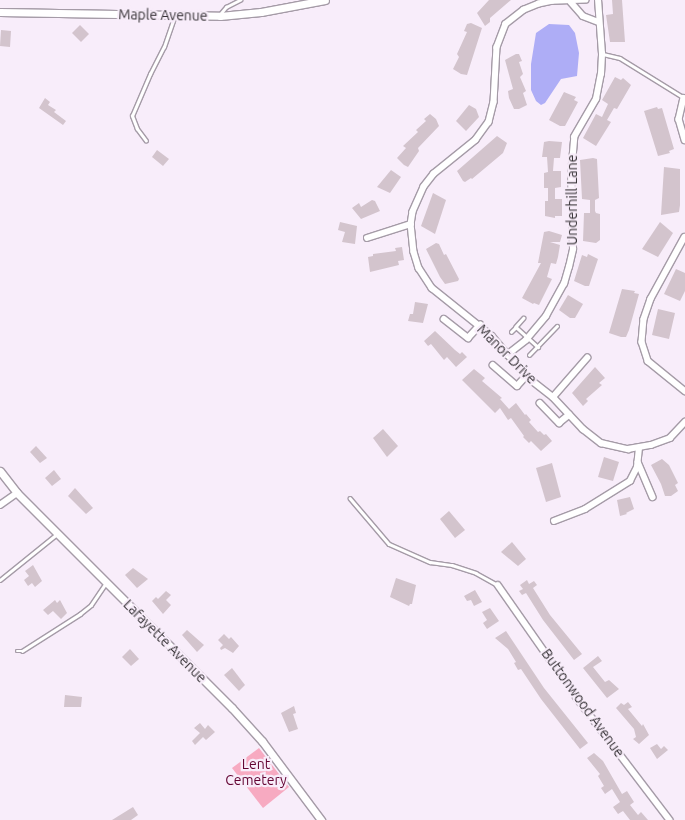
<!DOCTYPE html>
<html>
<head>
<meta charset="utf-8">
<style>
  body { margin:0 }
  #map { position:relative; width:685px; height:820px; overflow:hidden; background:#f8edfa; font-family:Ubuntu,sans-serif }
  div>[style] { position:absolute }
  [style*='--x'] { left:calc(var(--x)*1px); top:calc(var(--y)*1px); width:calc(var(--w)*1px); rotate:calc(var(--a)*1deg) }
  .green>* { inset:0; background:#f7aac1 }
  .water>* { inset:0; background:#aeadf6 }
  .building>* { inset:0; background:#d3c4cd }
  .roads { filter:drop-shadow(1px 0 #a59ba7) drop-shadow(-1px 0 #a59ba7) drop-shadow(0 1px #a59ba7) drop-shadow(0 -1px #a59ba7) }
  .service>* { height:2.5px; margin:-1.25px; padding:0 1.25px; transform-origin:1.25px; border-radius:1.25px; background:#fff }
  .minor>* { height:5.5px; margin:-2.75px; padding:0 2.75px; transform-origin:2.75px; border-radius:2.75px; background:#fff }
  .tertiary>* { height:7px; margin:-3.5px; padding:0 3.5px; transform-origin:3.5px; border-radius:3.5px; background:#fff }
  span { translate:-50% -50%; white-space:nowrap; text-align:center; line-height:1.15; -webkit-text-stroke:4.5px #f8edfa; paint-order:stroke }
  .street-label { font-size:14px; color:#343034 }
  .park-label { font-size:14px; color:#630432 }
</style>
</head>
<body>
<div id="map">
  <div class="green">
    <div style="clip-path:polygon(259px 748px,289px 787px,263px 808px,232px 768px)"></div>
  </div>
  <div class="water">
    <div style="clip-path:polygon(549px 24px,569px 25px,575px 33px,579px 53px,577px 76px,561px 79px,545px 103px,541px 105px,536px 101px,531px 90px,531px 64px,536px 33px)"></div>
  </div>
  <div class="building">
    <div style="clip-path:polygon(489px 0,511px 0,490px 18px,490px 22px,485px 26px,477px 13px)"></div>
    <div style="clip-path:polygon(612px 0,622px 0,625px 42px,610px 42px,606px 15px,613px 14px)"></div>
    <div style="clip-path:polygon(471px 23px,482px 28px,467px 75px,461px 74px,453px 69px,459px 57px,457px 54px,467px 32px,464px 31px,467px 24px)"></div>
    <div style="clip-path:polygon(80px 25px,89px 34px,81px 42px,72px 33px)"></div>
    <div style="clip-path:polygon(1px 30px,11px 31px,10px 47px,0 46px)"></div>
    <div style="clip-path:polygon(516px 54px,519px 54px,522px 61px,519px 62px,523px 74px,520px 77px,526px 91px,523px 93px,527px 105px,519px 109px,514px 109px,509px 98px,508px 91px,513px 89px,505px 60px)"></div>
    <div style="clip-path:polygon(615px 77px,621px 80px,623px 78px,631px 85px,617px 109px,614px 108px,607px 120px,611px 122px,596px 146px,583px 138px,596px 114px,602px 117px,608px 104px,602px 100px)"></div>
    <div style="clip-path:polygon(564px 92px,576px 97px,574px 100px,578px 102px,565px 126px,560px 126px,549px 120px)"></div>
    <div style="clip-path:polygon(45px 98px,50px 102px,48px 105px,56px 110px,54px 112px,66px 121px,63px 125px,39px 108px)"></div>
    <div style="clip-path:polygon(469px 105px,476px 109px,479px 117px,466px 131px,456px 121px)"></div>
    <div style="clip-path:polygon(657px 107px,658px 109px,662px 108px,674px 149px,669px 151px,670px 153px,658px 156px,644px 111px)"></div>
    <div style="clip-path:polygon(430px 114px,436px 119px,439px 126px,418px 148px,419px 151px,408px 167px,404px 165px,397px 158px,406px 148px,403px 146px,418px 132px,416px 130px,426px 121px,424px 119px)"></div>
    <div style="clip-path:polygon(497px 136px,507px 143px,503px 153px,472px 179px,471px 178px,465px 182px,463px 181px,457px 171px)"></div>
    <div style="clip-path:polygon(549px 141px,562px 142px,560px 158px,554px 158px,553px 171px,561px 171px,561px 187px,555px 188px,555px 199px,562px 199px,562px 216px,555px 216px,555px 218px,545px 216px,545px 201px,548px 201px,548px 188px,544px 188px,544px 173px,548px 172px,547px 157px,542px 157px,544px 142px)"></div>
    <div style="clip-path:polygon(157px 150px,169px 159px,163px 166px,152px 157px)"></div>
    <div style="clip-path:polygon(593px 158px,597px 159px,599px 198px,595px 200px,595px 211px,596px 213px,600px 214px,600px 240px,596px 243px,583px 241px,584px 213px,590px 213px,590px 200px,582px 199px,580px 160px)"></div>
    <div style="clip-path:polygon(664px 167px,680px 169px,680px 205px,679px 212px,661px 215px)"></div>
    <div style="clip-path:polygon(391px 170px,401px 177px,390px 193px,377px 187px)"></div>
    <div style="clip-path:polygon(433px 193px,446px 200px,435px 234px,421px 226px)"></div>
    <div style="clip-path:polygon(372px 200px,375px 201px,380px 211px,361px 219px,352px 208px,359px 203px,361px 207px)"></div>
    <div style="clip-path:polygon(340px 222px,357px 226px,355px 244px,342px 242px,345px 232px,338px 230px)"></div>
    <div style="clip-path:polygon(660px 222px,673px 233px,658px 257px,642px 249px)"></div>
    <div style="clip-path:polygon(549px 231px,562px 235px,560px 242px,550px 242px,560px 245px,558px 257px,556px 264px,551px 263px,547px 277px,552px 279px,539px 305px,534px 303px,533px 304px,522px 298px,541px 263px,538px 263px,544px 232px)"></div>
    <div style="clip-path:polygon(436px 243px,439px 244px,444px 255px,446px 254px,459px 279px,458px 281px,445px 284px,440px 277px,426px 249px)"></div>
    <div style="clip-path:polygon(402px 247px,404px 260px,398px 261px,399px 265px,370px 272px,368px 257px,373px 256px,373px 254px,396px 251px,395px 248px)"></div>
    <div style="clip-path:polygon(588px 254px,598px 259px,589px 286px,585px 286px,574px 281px,582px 255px,587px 257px)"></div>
    <div style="clip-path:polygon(676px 269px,685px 273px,685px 291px,680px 301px,664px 294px)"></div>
    <div style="clip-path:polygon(622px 289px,635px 291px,634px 293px,639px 294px,629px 330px,626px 337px,621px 337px,609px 333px)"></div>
    <div style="clip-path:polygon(568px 295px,583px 304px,575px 318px,570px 318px,559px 310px)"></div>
    <div style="clip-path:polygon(415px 302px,428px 304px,423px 323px,408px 321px,410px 314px,413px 314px)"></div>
    <div style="clip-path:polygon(658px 309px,675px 313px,669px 339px,652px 335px)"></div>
    <div style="clip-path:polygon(435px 331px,455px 350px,460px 354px,462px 352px,467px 357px,456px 367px,447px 357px,444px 360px,431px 344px,428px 346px,424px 341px)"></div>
    <div style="clip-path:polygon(595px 367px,605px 378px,599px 383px,602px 385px,586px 399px,588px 401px,583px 406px,572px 393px)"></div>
    <div style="clip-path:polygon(474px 369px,485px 378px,482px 381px,502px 398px,500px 399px,509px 409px,516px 403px,525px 415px,526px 414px,531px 420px,529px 422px,538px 432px,540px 431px,544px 435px,546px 434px,552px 441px,541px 451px,531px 441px,529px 443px,523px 437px,524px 436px,511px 418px,508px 420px,500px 408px,495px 413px,462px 380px)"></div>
    <div style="clip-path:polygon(383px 429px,398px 446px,387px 457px,373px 438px)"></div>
    <div style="clip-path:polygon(36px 446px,47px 458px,40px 463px,30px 452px)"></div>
    <div style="clip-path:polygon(604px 457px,619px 462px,613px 481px,598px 477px)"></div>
    <div style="clip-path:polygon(662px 459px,669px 465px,678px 483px,675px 485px,678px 491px,671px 496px,665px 496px,661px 484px,651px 465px)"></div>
    <div style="clip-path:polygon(552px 463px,561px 497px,546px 502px,536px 468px)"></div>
    <div style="clip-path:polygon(54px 470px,61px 479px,52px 486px,45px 478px)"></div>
    <div style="clip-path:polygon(75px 488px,93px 508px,86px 514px,68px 496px)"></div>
    <div style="clip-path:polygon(630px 497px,634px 509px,626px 513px,627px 514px,620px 516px,617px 500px)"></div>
    <div style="clip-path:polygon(449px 511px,465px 530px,455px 538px,440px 519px)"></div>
    <div style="clip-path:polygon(512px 542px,526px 559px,518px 566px,501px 552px)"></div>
    <div style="clip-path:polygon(33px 565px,42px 581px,35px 587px,32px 583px,28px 586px,24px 580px,29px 576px,25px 571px)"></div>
    <div style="clip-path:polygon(133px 568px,148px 579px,137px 588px,125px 575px)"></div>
    <div style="clip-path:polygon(396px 578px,416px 585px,412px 604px,410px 604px,409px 606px,390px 597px)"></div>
    <div style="clip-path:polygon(527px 580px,529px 584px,534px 581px,537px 585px,533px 588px,550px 615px,582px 654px,574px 660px,543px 620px,526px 593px,522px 595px,519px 591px,523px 589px,520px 585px)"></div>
    <div style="clip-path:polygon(475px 590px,482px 602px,474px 606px,471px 600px,467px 601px,464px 596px)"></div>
    <div style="clip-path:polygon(166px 591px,171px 595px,166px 600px,171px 605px,163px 614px,152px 601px,156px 597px,158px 599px)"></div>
    <div style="clip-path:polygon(55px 600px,57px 603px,60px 600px,67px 613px,61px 619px,53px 611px,48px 615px,43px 610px)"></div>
    <div style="clip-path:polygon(490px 608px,499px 621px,487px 629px,483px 623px,487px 620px,482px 612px)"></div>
    <div style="clip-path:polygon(187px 630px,204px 645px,197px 652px,182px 635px)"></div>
    <div style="clip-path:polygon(506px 631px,544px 688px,588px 743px,580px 749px,541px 699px,521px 669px,518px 670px,514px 663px,516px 662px,508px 649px,495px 638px)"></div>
    <div style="clip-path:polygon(224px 634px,229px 639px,231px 637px,239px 646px,233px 653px,225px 648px,221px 650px,220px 648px,223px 645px,218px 640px)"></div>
    <div style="clip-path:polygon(130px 649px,139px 659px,131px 666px,122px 657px)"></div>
    <div style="clip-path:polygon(598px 656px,602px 661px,593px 667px,605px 682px,609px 680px,619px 689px,607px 698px,583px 668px)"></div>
    <div style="clip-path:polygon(232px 668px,245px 685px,239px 691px,224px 675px)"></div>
    <div style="clip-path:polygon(65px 695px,82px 697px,81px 707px,64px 707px)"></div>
    <div style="clip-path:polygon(628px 702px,632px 707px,628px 709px,642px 726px,643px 724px,649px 735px,639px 744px,633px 739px,636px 737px,634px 729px,616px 708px,621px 703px,624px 705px)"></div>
    <div style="clip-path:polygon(294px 706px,296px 713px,293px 714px,298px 729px,289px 732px,281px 713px)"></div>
    <div style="clip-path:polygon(200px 723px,205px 729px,208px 725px,215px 732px,206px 740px,203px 737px,195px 745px,192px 741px,200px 733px,194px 728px)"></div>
    <div style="clip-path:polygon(657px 744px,661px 749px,664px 746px,668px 750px,657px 759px,650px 748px)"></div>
    <div style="clip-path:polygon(594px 753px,603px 761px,622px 794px,627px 791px,634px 802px,630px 805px,638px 815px,641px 812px,648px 820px,630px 820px,623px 811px,618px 814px,613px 807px,620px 802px,612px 789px,605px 794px,601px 788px,604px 786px,598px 776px,600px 774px,587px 758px)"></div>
    <div style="clip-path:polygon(133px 807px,138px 815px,131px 820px,112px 820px)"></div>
  </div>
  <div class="roads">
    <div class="service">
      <div style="--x:221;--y:13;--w:8;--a:-50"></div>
      <div style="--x:226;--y:7;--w:16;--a:-27"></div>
      <div style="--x:603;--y:54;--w:17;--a:13"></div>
      <div style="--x:620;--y:58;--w:74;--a:31.8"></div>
      <div style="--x:146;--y:141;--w:15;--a:-127"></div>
      <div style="--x:137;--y:129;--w:14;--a:-111"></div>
      <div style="--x:132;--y:116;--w:46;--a:-66.8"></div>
      <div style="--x:150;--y:74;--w:30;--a:-63"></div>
      <div style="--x:164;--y:47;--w:31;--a:-71"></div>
      <div style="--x:524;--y:318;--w:12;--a:132"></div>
      <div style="--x:516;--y:327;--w:30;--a:42"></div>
      <div style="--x:511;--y:332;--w:7;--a:-45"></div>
      <div style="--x:529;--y:355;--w:40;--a:-46"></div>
      <div style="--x:350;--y:498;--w:60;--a:49.7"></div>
      <div style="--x:389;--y:544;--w:45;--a:23.7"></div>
      <div style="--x:430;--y:562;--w:22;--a:8"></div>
      <div style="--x:452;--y:565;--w:25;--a:18"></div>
      <div style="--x:476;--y:573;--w:25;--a:29"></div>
      <div style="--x:0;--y:580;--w:73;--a:-38.9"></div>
      <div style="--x:17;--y:651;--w:5;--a:0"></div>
      <div style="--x:22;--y:651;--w:69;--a:-32.5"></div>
      <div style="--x:80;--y:614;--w:14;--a:-39"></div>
      <div style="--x:91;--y:605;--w:27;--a:-56"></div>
    </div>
    <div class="minor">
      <div style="--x:586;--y:0;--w:33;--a:178"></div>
      <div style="--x:553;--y:1;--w:14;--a:168"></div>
      <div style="--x:539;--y:4;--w:16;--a:158"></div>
      <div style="--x:524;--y:10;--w:23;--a:142"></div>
      <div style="--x:506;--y:24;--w:25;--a:111"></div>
      <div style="--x:497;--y:47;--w:55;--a:93.1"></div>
      <div style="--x:494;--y:102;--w:21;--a:104"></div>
      <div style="--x:489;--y:122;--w:22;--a:126"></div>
      <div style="--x:476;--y:140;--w:54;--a:141"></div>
      <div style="--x:434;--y:174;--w:16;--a:128"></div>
      <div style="--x:424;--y:187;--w:27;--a:114"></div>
      <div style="--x:413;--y:212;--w:12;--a:99"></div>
      <div style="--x:411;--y:224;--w:28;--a:84"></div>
      <div style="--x:414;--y:252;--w:17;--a:73"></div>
      <div style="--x:419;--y:268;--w:24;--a:57"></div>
      <div style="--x:432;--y:288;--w:77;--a:38.7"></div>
      <div style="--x:492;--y:336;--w:52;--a:49.6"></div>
      <div style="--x:526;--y:376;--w:34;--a:38"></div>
      <div style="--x:553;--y:397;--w:44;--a:46.8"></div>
      <div style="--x:583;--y:429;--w:23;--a:38"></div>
      <div style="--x:601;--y:443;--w:28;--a:13"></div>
      <div style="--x:628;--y:449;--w:23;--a:-10"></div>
      <div style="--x:651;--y:445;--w:20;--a:-20"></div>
      <div style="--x:670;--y:438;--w:22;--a:-47"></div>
      <div style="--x:571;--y:2;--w:18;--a:49"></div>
      <div style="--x:583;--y:16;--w:17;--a:21"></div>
      <div style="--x:684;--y:98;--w:22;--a:103"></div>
      <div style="--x:679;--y:119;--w:22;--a:74"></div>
      <div style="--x:685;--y:237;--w:71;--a:118.7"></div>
      <div style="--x:651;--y:299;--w:21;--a:109"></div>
      <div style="--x:644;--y:319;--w:23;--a:95"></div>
      <div style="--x:642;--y:342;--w:20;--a:72"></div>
      <div style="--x:648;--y:361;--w:48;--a:39"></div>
      <div style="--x:367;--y:238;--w:46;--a:-17.7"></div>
      <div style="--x:444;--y:319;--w:31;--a:38"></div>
      <div style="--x:468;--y:338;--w:18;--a:-47"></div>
      <div style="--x:507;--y:355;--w:24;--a:-38"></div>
      <div style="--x:526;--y:340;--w:31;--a:-50"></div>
      <div style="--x:546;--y:316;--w:37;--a:-61"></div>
      <div style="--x:564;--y:284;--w:18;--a:-74"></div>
      <div style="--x:569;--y:267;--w:18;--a:-77"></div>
      <div style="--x:573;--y:249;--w:74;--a:-91.5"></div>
      <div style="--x:571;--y:175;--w:38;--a:-85"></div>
      <div style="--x:574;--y:137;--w:44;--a:-59.9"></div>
      <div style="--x:596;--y:99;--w:25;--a:-79"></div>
      <div style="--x:601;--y:74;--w:20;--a:-87"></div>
      <div style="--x:602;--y:54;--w:54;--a:-94.2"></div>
      <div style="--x:493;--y:365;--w:32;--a:41"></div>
      <div style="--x:517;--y:386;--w:13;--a:-48"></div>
      <div style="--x:553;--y:397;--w:52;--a:-48.9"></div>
      <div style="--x:540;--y:403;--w:28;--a:46"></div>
      <div style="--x:559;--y:423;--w:13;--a:-39"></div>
      <div style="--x:638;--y:462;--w:38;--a:67"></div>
      <div style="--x:0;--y:505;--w:21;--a:-35"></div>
      <div style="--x:554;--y:521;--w:33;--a:-21"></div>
      <div style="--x:585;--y:509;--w:53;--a:-31.9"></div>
      <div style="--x:630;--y:481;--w:16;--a:-63"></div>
      <div style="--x:637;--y:467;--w:19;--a:-84"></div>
      <div style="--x:498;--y:585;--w:138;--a:55"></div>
      <div style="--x:577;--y:698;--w:153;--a:52.7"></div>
    </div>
    <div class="tertiary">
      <div style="--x:0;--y:12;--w:220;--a:1"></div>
      <div style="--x:220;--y:16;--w:41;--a:-5.6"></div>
      <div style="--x:261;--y:12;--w:65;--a:-10.6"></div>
      <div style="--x:0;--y:471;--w:28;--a:52"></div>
      <div style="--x:17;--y:493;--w:304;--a:45"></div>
      <div style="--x:232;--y:708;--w:45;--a:47.7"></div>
      <div style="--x:262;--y:741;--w:99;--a:53.2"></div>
    </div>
  </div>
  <div class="street-label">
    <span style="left:163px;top:15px;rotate:1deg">Maple Avenue</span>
    <span style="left:572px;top:200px;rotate:-90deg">Underhill Lane</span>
    <span style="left:507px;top:354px;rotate:45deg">Manor Drive</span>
    <span style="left:165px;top:641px;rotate:45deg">Lafayette Avenue</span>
    <span style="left:583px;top:703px;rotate:54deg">Buttonwood Avenue</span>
  </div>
  <div class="park-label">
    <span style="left:256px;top:772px">Lent<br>Cemetery</span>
  </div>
</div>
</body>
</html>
